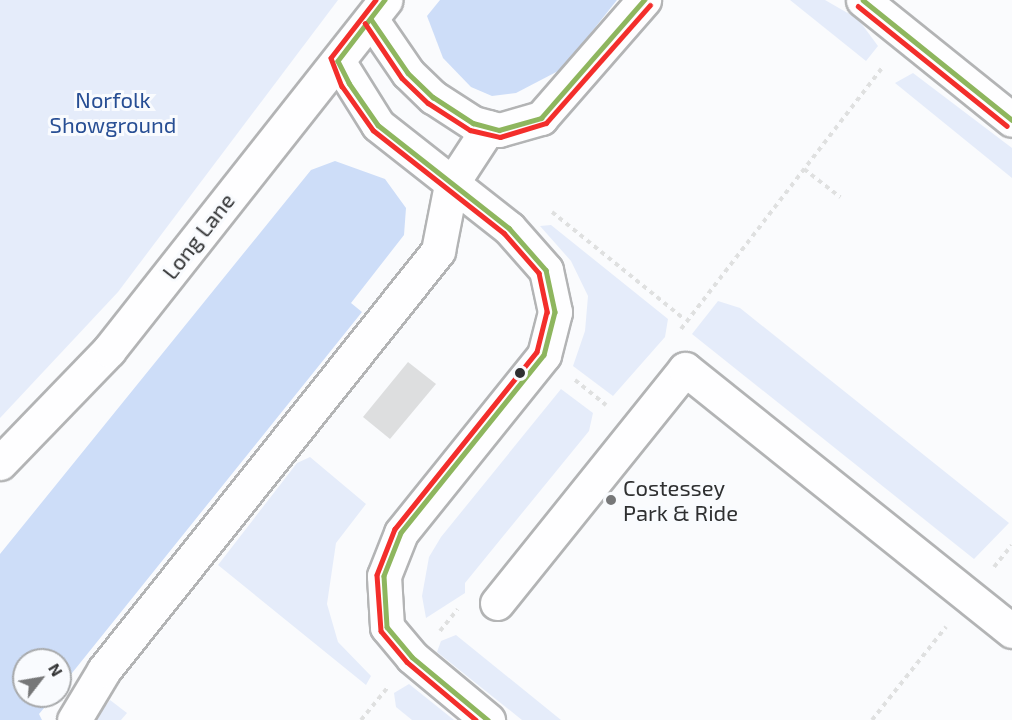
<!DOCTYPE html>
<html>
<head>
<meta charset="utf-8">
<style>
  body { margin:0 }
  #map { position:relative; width:1012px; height:720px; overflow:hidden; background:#fafbfd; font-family:"Exo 2",sans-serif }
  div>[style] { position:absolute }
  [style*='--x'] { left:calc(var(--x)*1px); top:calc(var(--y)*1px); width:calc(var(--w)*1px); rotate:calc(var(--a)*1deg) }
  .green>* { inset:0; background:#e5ecfa }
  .forest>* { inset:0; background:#cdddf8 }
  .building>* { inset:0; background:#dddedf }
  .path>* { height:4px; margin-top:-2px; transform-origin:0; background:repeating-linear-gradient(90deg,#dfe0e0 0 4.5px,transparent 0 9px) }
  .roads { filter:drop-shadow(2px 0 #b3b4b5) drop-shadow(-2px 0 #b3b4b5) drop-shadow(0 2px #b3b4b5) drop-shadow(0 -2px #b3b4b5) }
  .minor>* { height:33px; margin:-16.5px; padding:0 16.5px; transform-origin:16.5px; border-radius:16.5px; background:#fefeff }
  .bus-1>* { height:4.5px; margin:-2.25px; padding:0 2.25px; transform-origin:2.25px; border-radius:2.25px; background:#8eb65e }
  .bus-2>* { height:4.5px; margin:-2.25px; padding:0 2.25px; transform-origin:2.25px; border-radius:2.25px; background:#f32e2b }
  .dots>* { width:16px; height:16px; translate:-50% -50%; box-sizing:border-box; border:3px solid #f9fbfe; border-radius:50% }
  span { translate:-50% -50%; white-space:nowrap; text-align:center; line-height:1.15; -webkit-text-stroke:6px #f9fbfe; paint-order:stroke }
  .park-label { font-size:22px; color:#274e94 }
  .street-label { font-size:22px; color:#2f3031 }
  .poi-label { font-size:22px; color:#2f3031 }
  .left { translate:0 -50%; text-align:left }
  .north { position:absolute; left:12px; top:648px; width:60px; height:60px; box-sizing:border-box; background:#f9fbfe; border:2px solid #a8aaac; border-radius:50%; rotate:59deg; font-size:16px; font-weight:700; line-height:24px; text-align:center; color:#2f3031 }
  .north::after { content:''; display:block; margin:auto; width:21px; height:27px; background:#767778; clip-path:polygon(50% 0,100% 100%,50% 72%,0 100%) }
</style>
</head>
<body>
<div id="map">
  <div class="green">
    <div style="clip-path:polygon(0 0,338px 0,118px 292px,0 418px)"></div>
    <div style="clip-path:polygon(790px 0,825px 0,858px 19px,878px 46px,866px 61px)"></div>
    <div style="clip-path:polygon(913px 73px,1012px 148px,1012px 178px,895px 83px)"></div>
    <div style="clip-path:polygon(551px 225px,668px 319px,665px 337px,613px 396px,573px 366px,585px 331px,588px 296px,571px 261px,540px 226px)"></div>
    <div style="clip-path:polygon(718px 301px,740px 308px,1009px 523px,974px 559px,692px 334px)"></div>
    <div style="clip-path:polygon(561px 389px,593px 413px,589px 431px,465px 583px,465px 593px,426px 618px,422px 596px,429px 557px,441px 537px)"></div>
    <div style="clip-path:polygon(310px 457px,366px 504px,336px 543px,327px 604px,338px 642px,371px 676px,366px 685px,218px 565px,297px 463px)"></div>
    <div style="clip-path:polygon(456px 635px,561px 720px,522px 720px,437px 652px,441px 641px)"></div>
    <div style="clip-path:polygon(409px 684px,454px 720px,412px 720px,396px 707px,394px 693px)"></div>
    <div style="clip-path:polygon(110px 700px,127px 713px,121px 720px,94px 720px)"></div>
  </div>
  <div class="forest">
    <div style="clip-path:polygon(440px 0,617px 0,562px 69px,516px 93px,492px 96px,471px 87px,443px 58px,427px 16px)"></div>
    <div style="clip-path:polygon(335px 161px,385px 179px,406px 208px,404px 235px,351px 303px,362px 312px,60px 688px,60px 660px,24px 660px,24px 696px,54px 696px,39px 714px,42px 720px,0 720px,0 554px,311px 170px)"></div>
  </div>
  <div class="building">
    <div style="clip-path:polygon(408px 362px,436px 384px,390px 439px,363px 417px)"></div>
  </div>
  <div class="path">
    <div style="--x:804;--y:169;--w:46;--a:37.9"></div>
    <div style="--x:552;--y:212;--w:170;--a:39"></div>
    <div style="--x:681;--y:329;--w:331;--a:-52.4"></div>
    <div style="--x:575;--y:380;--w:40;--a:39"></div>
    <div style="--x:994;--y:567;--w:28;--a:-51"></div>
    <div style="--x:440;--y:631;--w:28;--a:-51"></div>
    <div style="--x:361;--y:720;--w:43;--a:-50.7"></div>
    <div style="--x:872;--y:720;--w:119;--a:-51.5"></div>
  </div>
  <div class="roads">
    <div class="minor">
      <div style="--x:863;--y:0;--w:191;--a:38.8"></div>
      <div style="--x:371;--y:19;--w:65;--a:55.6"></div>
      <div style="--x:408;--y:73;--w:35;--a:44"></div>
      <div style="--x:433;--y:97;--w:48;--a:33"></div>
      <div style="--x:473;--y:123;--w:27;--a:15"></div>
      <div style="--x:499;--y:130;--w:44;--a:-15.9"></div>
      <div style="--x:541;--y:118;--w:157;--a:-48.9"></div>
      <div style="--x:338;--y:61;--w:75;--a:58"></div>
      <div style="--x:378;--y:125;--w:167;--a:38.2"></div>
      <div style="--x:509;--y:228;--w:56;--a:48.6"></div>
      <div style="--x:546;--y:270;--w:43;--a:77.9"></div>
      <div style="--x:555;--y:312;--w:44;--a:104.3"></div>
      <div style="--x:544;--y:355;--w:228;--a:128.8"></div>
      <div style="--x:401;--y:533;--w:46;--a:111.6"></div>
      <div style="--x:384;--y:576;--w:51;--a:86.6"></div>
      <div style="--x:387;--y:627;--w:39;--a:50"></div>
      <div style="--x:412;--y:657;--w:99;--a:39.7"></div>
      <div style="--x:0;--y:463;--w:157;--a:-46"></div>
      <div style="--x:109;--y:350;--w:446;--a:-51.7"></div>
      <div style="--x:497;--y:603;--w:300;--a:-51.2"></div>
      <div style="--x:685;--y:369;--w:419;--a:38.7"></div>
      <div style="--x:74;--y:720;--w:58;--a:-59"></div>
      <div style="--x:104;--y:670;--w:536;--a:-51.44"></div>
      <div style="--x:438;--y:251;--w:67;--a:-78.9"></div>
      <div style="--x:451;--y:185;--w:69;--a:-56.8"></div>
    </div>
  </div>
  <div class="bus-1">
    <div style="--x:385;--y:0;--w:77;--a:127.6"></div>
    <div style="--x:338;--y:61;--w:25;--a:63"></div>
    <div style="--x:349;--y:83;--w:51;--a:55.4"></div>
    <div style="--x:378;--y:125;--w:167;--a:38.2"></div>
    <div style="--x:509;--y:228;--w:56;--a:48.6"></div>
    <div style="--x:546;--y:270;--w:43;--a:77.9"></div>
    <div style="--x:555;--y:312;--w:44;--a:104.3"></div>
    <div style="--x:544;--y:355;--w:228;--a:128.8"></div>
    <div style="--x:401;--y:533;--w:46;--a:111.6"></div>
    <div style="--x:384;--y:576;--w:51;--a:86.6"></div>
    <div style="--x:387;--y:627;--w:39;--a:50"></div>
    <div style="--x:412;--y:657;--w:99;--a:39.7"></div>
    <div style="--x:863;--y:0;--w:191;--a:38.8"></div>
    <div style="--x:371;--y:19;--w:65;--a:55.6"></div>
    <div style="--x:408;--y:73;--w:35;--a:44"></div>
    <div style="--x:433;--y:97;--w:48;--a:33"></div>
    <div style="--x:473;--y:123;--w:27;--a:15"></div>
    <div style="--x:499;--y:130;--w:44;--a:-15.9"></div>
    <div style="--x:541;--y:118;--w:157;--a:-48.9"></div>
  </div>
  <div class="bus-2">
    <div style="--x:376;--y:0;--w:73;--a:127.8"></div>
    <div style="--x:331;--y:58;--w:30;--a:69"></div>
    <div style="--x:342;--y:86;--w:54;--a:54.8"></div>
    <div style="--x:373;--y:130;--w:167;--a:38.2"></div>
    <div style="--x:504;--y:233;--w:53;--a:48.8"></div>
    <div style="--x:539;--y:273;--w:40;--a:78"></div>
    <div style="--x:547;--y:312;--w:41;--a:104"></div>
    <div style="--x:537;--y:352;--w:227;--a:128.7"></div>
    <div style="--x:395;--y:529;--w:49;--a:111.4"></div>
    <div style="--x:377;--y:575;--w:56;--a:85.9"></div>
    <div style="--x:381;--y:631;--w:40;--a:50"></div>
    <div style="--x:407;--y:662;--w:90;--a:40"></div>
    <div style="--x:858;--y:6;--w:191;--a:38.8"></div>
    <div style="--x:365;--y:23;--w:66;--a:56.1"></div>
    <div style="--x:402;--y:78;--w:36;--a:44"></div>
    <div style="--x:428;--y:103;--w:50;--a:32.7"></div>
    <div style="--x:470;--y:130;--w:31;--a:13"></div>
    <div style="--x:500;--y:137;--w:48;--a:-16.9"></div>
    <div style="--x:546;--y:123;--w:157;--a:-48.6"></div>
  </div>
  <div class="dots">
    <div style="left:520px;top:373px;background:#2f3031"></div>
    <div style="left:611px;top:500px;background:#767778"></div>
  </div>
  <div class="park-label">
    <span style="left:113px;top:112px">Norfolk<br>Showground</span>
  </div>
  <div class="street-label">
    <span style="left:198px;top:236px;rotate:-52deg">Long Lane</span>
  </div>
  <div class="poi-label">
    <span class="left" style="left:623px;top:500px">Costessey<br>Park &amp; Ride</span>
  </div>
  <div class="north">N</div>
</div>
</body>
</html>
